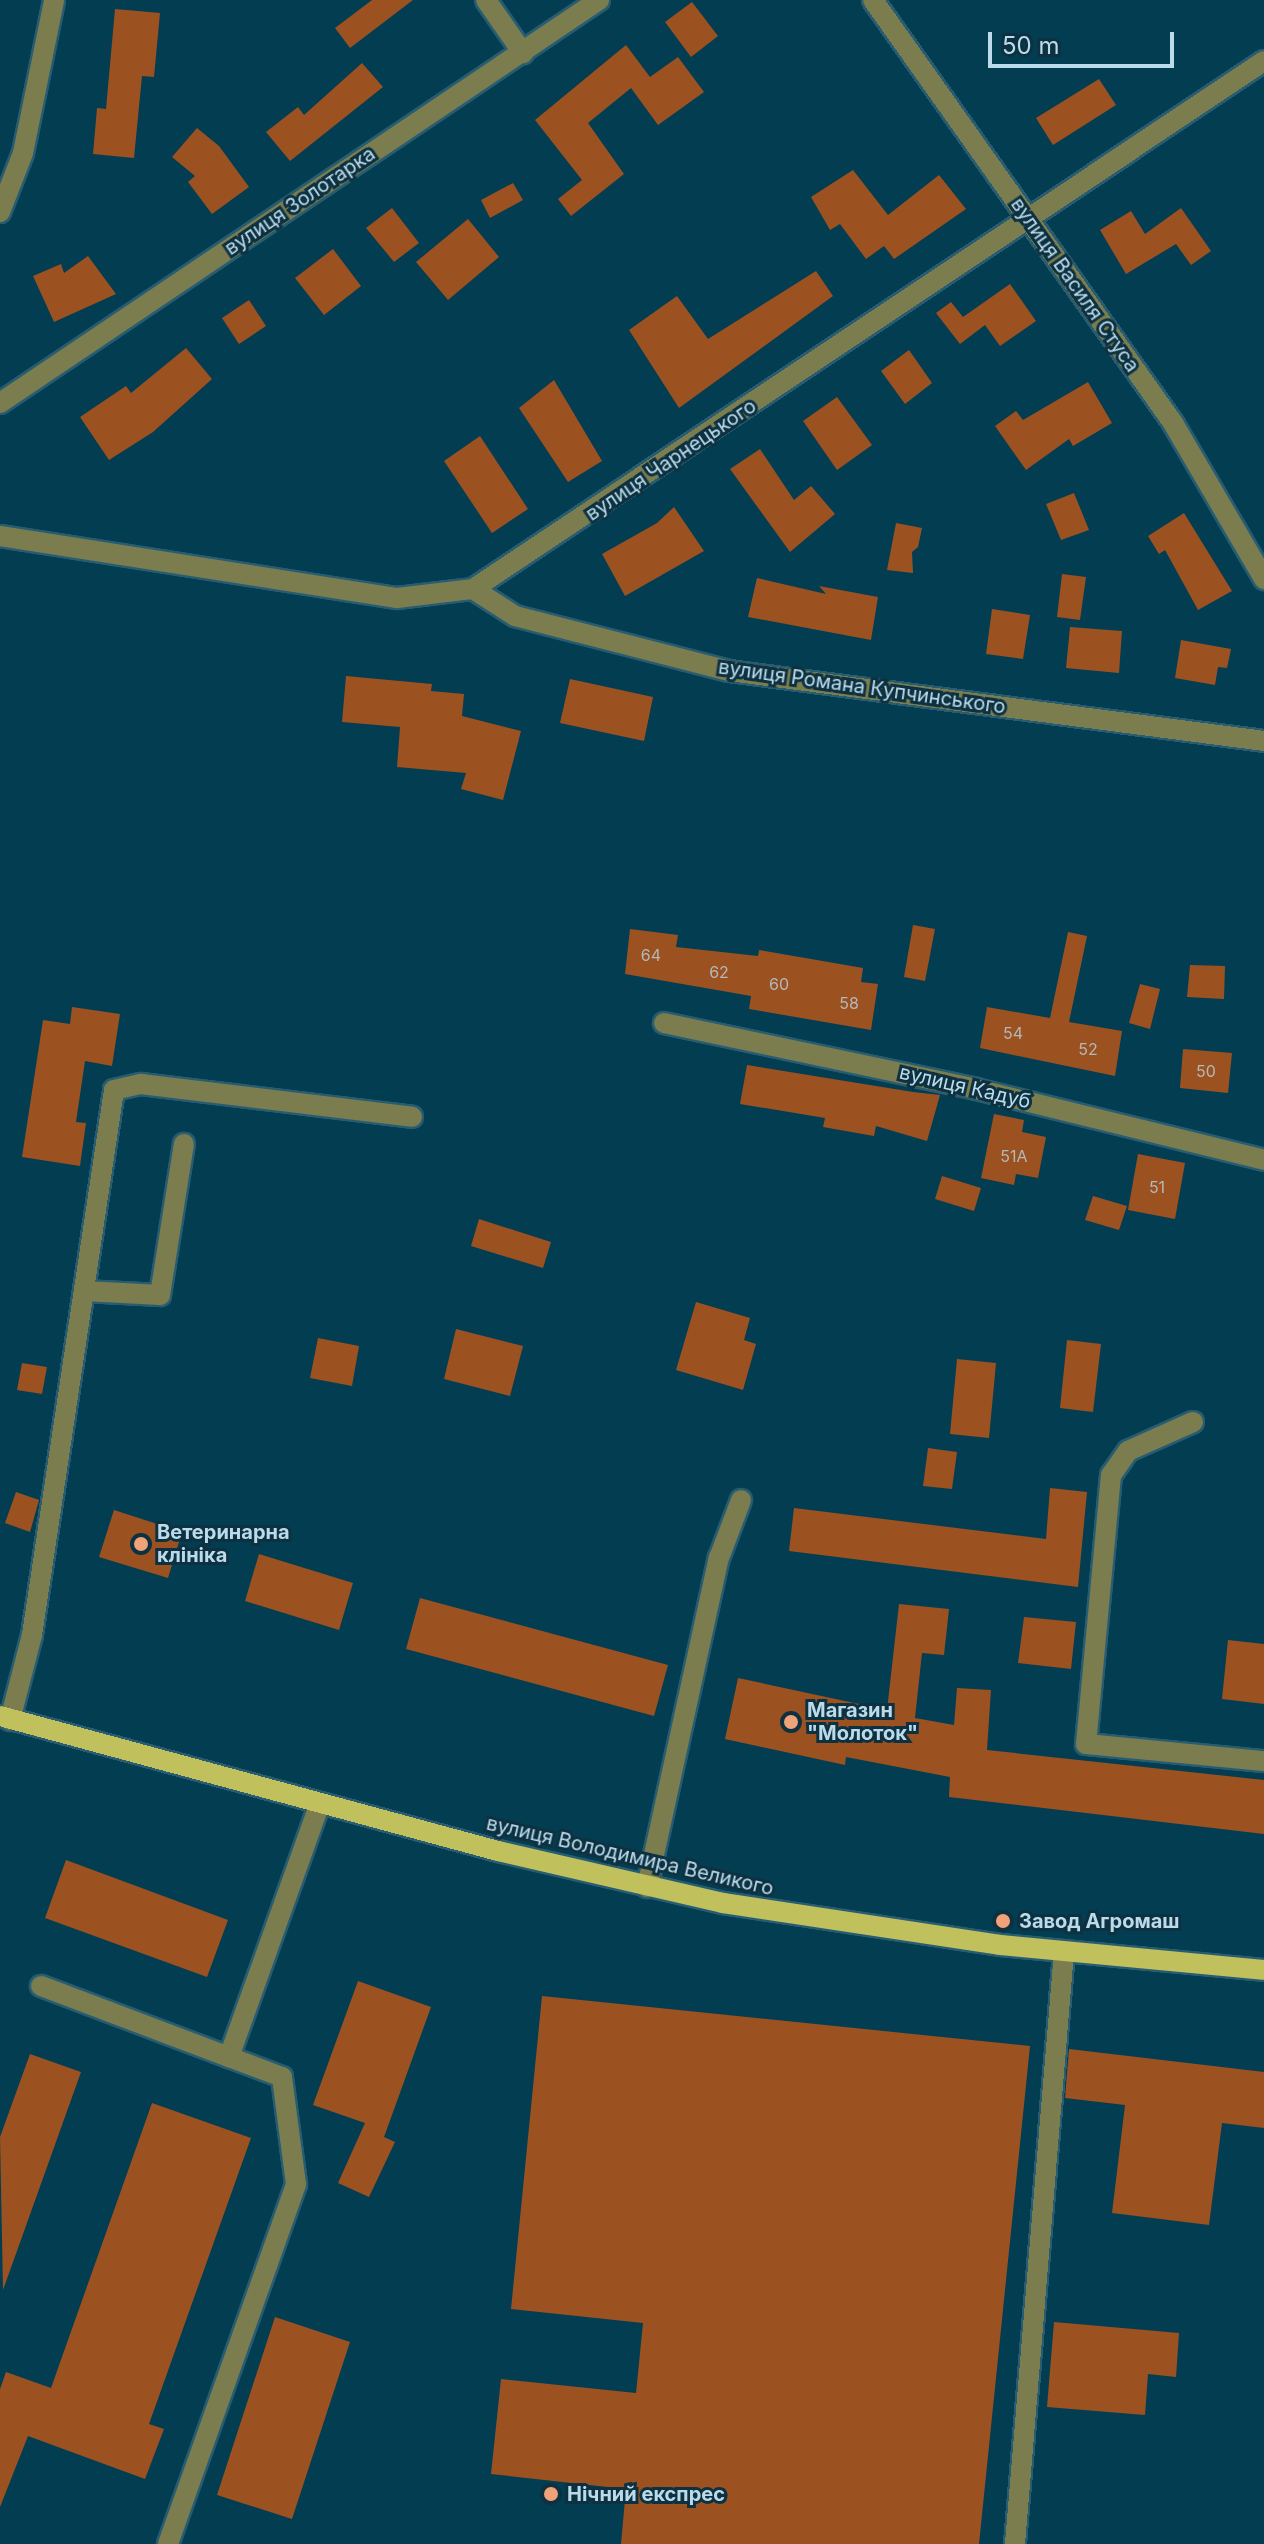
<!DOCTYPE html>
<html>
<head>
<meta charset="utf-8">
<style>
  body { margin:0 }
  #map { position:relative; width:1264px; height:2544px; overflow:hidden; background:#033d52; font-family:Inter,sans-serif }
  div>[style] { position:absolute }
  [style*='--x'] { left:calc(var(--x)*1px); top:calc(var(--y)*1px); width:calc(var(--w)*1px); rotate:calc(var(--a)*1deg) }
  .building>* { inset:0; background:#9c5121 }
  .roads { filter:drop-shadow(2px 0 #285d71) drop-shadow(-2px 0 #285d71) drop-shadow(0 2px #285d71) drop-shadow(0 -2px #285d71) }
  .minor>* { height:20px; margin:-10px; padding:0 10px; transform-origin:10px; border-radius:10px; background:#7c7d4e }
  .major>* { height:20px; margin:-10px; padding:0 10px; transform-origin:10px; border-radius:10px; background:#c0c15d }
  .dots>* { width:22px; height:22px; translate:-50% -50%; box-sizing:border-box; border:4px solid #0d3140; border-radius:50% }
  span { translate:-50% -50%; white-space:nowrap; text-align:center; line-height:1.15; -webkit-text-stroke:6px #0d3140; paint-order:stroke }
  .number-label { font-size:16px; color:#b3b8b8 }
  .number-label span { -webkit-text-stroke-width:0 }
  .street-label { font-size:20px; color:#bbdbeb }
  .poi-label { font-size:20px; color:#bbdbeb; font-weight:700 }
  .left { translate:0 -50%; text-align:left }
  .scale { position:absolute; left:988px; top:32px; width:186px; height:36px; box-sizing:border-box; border:4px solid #bbdbeb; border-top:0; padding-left:10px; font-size:24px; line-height:28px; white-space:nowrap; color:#bbdbeb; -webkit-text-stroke:6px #0d3140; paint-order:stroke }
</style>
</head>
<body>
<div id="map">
  <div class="building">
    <div style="clip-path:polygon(372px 0,413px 0,350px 48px,335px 28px)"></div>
    <div style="clip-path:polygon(692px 2px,718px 36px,691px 57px,665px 22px)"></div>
    <div style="clip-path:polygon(115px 9px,160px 13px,154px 77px,142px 76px,134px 158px,93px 154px,97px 108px,106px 109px)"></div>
    <div style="clip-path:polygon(626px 45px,650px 77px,678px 57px,704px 92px,658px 125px,631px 88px,588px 123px,624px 174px,571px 216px,558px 199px,582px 180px,535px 120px)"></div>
    <div style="clip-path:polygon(362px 63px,383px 87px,290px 161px,266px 132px,298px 107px,304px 115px)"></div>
    <div style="clip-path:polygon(1099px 79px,1116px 105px,1053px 145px,1036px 118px)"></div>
    <div style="clip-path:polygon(197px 128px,219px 146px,249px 187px,212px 214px,188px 182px,195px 176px,172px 157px)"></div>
    <div style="clip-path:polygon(853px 170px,888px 215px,939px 175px,966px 209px,894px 259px,884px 246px,866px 259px,840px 224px,830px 230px,811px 197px)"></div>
    <div style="clip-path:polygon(513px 183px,523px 200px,490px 218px,481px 200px)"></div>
    <div style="clip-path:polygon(392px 208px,419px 243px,394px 262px,366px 228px)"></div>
    <div style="clip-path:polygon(1181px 208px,1211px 251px,1191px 265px,1176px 244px,1126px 274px,1100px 230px,1131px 211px,1145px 234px)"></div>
    <div style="clip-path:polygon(468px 219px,499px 257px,448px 300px,416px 262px)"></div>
    <div style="clip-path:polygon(333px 249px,361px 286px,324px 315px,295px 278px)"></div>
    <div style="clip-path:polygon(88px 256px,116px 294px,54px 322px,33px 276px,61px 264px,64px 273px)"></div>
    <div style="clip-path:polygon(816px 271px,833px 296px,679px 408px,629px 330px,677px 296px,708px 339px)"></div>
    <div style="clip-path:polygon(1010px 284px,1036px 321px,1000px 346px,985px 325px,960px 344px,936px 313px,951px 302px,963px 317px)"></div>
    <div style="clip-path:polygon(249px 300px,266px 326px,239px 344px,222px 318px)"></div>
    <div style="clip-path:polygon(186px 348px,212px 379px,153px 432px,109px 460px,80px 417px,126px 386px,131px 393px)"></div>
    <div style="clip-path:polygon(909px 350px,932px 383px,905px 404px,881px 371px)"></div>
    <div style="clip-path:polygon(554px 380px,602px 461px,568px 482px,519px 408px)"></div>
    <div style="clip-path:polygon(1088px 382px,1112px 423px,1073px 446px,1069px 439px,1026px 470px,995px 426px,1016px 411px,1023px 420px)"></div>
    <div style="clip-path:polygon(837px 397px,872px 445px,837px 470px,803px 421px)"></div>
    <div style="clip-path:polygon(480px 436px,528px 509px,492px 533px,444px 461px)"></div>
    <div style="clip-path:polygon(760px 449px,794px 500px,811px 486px,835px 514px,790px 552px,730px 469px)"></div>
    <div style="clip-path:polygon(1074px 493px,1089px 530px,1061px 540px,1046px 504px)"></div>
    <div style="clip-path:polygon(674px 507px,704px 551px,625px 596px,602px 554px,657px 523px)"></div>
    <div style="clip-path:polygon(1184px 513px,1232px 591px,1198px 610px,1165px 550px,1159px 554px,1148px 536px)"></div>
    <div style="clip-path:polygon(896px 523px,922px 528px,918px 547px,912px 552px,913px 573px,887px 570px)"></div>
    <div style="clip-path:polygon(1062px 574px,1086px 577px,1080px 620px,1057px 617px)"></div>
    <div style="clip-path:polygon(757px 578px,826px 594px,819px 586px,878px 597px,871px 640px,748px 617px)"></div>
    <div style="clip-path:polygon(992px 609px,1030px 615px,1023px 659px,986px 654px)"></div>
    <div style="clip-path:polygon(1070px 627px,1122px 631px,1119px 673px,1066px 668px)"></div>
    <div style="clip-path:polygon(1181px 640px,1231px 649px,1227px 668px,1218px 667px,1215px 685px,1175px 678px)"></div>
    <div style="clip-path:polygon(346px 676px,432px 684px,431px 691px,464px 694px,462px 716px,521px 731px,503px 800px,461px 789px,466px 773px,397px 767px,400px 727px,342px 722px)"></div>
    <div style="clip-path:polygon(570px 679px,653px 697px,644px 741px,560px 723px)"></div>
    <div style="clip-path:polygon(913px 925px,935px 929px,925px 981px,904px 977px)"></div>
    <div style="clip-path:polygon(630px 929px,678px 935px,676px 947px,758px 956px,759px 950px,863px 968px,861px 982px,878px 984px,871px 1030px,749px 1009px,751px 996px,625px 974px)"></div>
    <div style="clip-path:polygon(1068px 932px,1087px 936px,1069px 1022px,1122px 1031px,1115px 1076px,980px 1048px,987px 1007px,1050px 1018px)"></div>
    <div style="clip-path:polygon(1190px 965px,1225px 966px,1224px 999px,1187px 997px)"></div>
    <div style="clip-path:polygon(1140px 984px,1160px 989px,1150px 1029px,1129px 1023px)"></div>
    <div style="clip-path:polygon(72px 1007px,120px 1014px,112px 1066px,85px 1061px,76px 1122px,86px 1123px,80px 1166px,22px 1157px,43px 1020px,70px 1024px)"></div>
    <div style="clip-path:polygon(1183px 1049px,1232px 1053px,1228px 1093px,1180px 1088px)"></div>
    <div style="clip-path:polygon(747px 1065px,913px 1092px,940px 1095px,927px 1141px,876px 1126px,874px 1136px,823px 1127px,825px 1118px,740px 1104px)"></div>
    <div style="clip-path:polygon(994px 1114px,1024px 1120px,1022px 1132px,1046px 1137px,1038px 1178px,1016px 1174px,1014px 1185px,981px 1178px)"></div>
    <div style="clip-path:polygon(1138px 1154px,1185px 1163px,1175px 1219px,1128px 1210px)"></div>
    <div style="clip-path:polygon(942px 1176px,981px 1188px,974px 1211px,935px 1199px)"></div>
    <div style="clip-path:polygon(1093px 1196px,1127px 1206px,1119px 1230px,1085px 1220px)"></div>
    <div style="clip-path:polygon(479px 1219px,551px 1242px,543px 1268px,471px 1246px)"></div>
    <div style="clip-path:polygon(696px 1302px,750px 1318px,744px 1340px,756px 1344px,743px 1390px,676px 1370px)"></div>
    <div style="clip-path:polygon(456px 1329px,523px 1346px,510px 1396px,444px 1379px)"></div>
    <div style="clip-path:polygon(318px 1338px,359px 1346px,352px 1386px,310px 1378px)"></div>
    <div style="clip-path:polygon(1067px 1340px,1101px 1344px,1093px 1412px,1060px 1408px)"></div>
    <div style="clip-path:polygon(957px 1359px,996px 1363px,989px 1438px,950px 1434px)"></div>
    <div style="clip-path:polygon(22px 1363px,47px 1367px,42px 1394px,17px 1390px)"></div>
    <div style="clip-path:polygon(928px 1448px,957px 1452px,952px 1489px,923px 1486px)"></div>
    <div style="clip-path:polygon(1050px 1488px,1087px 1492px,1078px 1587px,789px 1551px,794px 1508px,1046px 1539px)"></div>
    <div style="clip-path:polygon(16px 1492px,39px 1500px,30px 1532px,5px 1523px)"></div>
    <div style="clip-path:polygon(114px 1510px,182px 1532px,168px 1578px,99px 1557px)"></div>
    <div style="clip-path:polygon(259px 1554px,353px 1583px,339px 1630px,245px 1601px)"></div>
    <div style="clip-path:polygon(420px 1598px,668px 1665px,654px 1716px,406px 1649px)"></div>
    <div style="clip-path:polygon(899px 1604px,949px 1609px,944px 1655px,922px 1653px,915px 1718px,954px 1725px,957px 1688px,991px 1690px,987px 1750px,1264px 1780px,1264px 1834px,949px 1797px,950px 1777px,846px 1757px,845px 1765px,725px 1739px,738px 1678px,887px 1710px)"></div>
    <div style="clip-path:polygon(1024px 1617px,1076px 1622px,1071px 1669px,1018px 1663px)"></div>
    <div style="clip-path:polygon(1228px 1640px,1264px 1644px,1264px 1704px,1222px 1699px)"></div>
    <div style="clip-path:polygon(66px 1860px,228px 1920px,207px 1977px,45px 1918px)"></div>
    <div style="clip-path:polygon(358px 1981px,431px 2007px,384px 2137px,395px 2142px,369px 2197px,338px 2183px,365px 2123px,313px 2105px)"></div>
    <div style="clip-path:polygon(542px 1996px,1030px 2046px,979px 2544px,621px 2544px,626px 2489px,491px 2474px,501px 2379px,636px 2393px,643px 2323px,511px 2309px)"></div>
    <div style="clip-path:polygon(1069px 2049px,1264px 2072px,1264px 2128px,1222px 2123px,1209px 2225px,1112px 2213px,1125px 2105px,1065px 2098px)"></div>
    <div style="clip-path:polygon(30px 2054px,81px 2072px,3px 2290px,0 2137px)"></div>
    <div style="clip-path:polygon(152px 2103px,251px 2138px,149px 2424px,164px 2429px,145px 2479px,28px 2436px,0 2507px,0 2389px,6px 2372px,51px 2388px)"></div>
    <div style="clip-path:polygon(275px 2317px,350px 2342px,292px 2519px,217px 2495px)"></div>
    <div style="clip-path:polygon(1054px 2322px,1179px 2333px,1176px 2377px,1148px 2374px,1145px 2415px,1047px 2407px)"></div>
  </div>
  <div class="roads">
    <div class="minor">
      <div style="--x:486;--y:0;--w:65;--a:55.1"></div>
      <div style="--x:873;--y:0;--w:519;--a:54.65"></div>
      <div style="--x:1173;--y:423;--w:181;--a:59.7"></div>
      <div style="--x:0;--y:212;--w:63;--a:-68.7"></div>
      <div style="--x:23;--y:153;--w:156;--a:-78.5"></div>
      <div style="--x:0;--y:403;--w:722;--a:-33.93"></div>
      <div style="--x:0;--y:536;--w:402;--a:8.9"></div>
      <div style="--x:397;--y:598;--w:77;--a:-6.8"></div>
      <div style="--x:473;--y:589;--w:951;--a:-33.72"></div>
      <div style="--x:473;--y:589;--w:50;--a:32.7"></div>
      <div style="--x:515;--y:616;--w:221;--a:14.4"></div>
      <div style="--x:729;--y:671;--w:540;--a:7.45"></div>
      <div style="--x:664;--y:1023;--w:319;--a:11.9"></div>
      <div style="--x:976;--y:1089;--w:297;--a:13.8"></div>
      <div style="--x:84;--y:1291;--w:76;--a:3"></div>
      <div style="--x:160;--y:1295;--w:153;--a:-81"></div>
      <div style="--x:1193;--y:1422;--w:71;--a:156"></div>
      <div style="--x:1128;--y:1451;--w:29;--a:125"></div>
      <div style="--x:1111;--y:1475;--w:270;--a:95.3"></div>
      <div style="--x:1086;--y:1744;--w:179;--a:5.5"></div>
      <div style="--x:10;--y:1720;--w:88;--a:-75.5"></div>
      <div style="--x:32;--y:1635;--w:551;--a:-81.44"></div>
      <div style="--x:114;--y:1090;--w:28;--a:-13"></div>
      <div style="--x:141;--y:1084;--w:273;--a:6.9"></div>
      <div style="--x:647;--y:1887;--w:337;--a:-77.7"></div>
      <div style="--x:719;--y:1558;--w:62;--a:-69.2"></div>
      <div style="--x:41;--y:1986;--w:201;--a:20.7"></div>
      <div style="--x:229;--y:2057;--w:268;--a:-70.3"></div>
      <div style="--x:168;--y:2544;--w:382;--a:-70.4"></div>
      <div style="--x:296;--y:2184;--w:108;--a:-97.5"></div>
      <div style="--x:282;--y:2077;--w:57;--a:-159.3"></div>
      <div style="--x:1015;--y:2544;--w:594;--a:-85.27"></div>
    </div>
    <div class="major">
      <div style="--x:0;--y:1716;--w:516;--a:15.17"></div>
      <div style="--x:498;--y:1851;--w:231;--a:13"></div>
      <div style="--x:723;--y:1903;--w:280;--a:8.6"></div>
      <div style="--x:1000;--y:1945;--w:265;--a:5.4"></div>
    </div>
  </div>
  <div class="dots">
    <div style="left:141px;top:1544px;background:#f0a378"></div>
    <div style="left:791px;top:1722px;background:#f0a378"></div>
    <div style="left:1003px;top:1921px;background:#f0a378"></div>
    <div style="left:551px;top:2494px;background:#f0a378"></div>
  </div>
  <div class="number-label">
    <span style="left:651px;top:955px">64</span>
    <span style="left:719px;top:972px">62</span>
    <span style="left:779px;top:984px">60</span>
    <span style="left:849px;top:1003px">58</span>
    <span style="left:1013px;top:1033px">54</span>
    <span style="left:1088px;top:1049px">52</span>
    <span style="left:1206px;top:1071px">50</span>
    <span style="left:1014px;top:1156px">51А</span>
    <span style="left:1157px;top:1187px">51</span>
  </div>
  <div class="street-label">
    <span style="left:300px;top:201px;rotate:-34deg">вулиця Золотарка</span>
    <span style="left:1075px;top:285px;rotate:55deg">вулиця Василя Стуса</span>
    <span style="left:671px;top:460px;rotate:-34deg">вулиця Чарнецького</span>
    <span style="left:862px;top:687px;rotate:8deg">вулиця Романа Купчинського</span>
    <span style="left:965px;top:1087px;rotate:13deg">вулиця Кадуб</span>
    <span style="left:630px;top:1856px;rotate:13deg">вулиця Володимира Великого</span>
  </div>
  <div class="poi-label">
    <span class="left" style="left:157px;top:1544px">Ветеринарна<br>клініка</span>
    <span class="left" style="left:807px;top:1722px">Магазин<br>"Молоток"</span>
    <span class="left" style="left:1019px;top:1921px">Завод Агромаш</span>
    <span class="left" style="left:567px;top:2494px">Нічний експрес</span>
  </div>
  <div class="scale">50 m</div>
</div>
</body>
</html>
